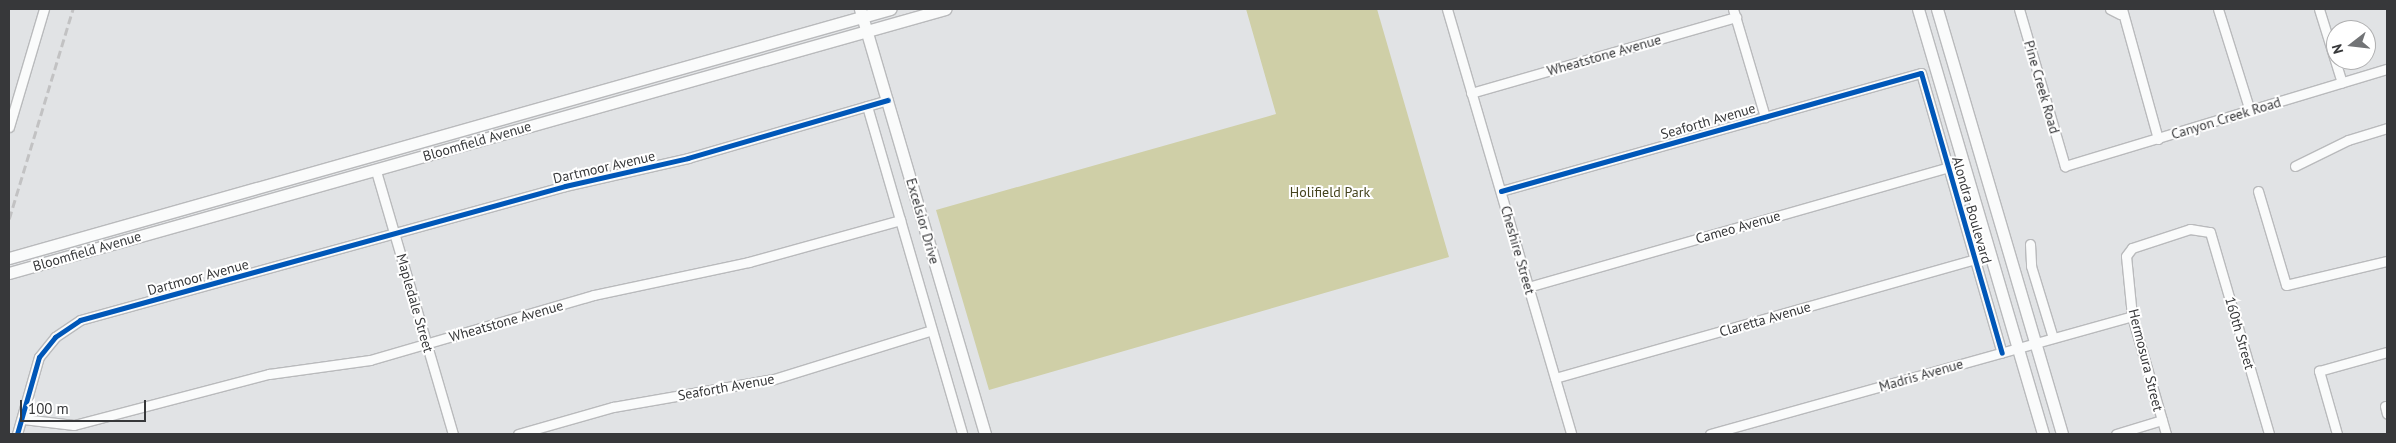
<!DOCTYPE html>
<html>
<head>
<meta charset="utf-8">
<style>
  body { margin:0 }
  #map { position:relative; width:2396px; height:443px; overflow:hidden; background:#e1e3e5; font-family:"PT Sans",sans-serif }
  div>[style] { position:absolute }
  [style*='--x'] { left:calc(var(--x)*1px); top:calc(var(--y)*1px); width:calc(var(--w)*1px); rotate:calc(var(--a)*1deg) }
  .green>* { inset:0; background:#cfcfa7 }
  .roads { filter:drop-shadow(1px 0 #b9babc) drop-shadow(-1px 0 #b9babc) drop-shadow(0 1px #b9babc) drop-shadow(0 -1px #b9babc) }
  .minor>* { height:9px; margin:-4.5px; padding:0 4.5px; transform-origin:4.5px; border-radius:4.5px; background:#fafbfb }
  .major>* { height:11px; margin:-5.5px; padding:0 5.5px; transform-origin:5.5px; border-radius:5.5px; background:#fafbfb }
  .rail>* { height:2.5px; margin-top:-1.25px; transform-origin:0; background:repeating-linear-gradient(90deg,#c2c2c3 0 8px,transparent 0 12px) }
  .cycleway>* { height:5px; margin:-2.5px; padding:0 2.5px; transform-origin:2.5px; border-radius:2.5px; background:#0057b8 }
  span { translate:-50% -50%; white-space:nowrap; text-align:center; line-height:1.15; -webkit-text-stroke:4px #fff; paint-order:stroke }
  .street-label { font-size:14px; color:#37383a }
  .park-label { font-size:14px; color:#45441e }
  .frame { position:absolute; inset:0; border:10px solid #37383a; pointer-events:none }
  .north { position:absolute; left:2326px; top:20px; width:50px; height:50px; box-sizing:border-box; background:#fff; border:1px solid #afafb0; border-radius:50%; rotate:254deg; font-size:14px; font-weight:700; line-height:20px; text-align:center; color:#37383a }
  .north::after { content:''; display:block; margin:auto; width:18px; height:22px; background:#727476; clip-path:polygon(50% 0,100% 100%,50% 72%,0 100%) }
  .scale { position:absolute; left:20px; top:400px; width:126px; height:22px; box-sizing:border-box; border:2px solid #37383a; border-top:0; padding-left:6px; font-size:15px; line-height:18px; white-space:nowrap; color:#37383a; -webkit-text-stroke:4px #fff; paint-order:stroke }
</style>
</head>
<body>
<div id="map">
  <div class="green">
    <div style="clip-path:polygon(1246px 9px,1377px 9px,1449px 257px,989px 390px,936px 210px,1276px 114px)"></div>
  </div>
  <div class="roads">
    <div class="minor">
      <div style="--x:1447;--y:9;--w:443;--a:73.7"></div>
      <div style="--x:1733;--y:9;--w:113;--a:73.5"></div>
      <div style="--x:2019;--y:9;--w:164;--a:73.7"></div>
      <div style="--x:2065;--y:166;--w:336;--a:-16.8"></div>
      <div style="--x:2110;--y:9;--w:11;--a:27"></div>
      <div style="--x:2122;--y:9;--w:135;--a:74.5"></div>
      <div style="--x:2218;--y:9;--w:107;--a:72.6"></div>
      <div style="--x:2319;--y:9;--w:77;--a:72.7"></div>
      <div style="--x:1471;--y:93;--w:276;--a:-16"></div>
      <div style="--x:867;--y:106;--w:341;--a:73.8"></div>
      <div style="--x:9;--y:127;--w:123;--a:-73.5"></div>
      <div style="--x:2295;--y:166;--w:59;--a:-26.1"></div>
      <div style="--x:2348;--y:140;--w:41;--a:-17.1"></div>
      <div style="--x:376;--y:171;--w:274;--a:73.7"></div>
      <div style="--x:1501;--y:191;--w:436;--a:-15.7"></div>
      <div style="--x:1921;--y:73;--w:291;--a:73.9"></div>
      <div style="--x:2258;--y:191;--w:98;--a:73.4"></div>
      <div style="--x:2286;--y:285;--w:104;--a:-13.4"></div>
      <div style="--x:2030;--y:244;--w:22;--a:87"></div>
      <div style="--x:2031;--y:266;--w:75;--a:73"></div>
      <div style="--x:1528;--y:287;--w:437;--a:-15.9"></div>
      <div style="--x:1555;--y:378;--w:437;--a:-15.8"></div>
      <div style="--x:2385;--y:406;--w:8;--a:76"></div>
      <div style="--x:23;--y:419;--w:51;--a:6.7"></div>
      <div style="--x:74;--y:425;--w:202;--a:-14.7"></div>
      <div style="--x:269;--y:374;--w:102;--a:-7.9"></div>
      <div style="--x:370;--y:360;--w:233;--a:-16.2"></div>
      <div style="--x:594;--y:295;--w:158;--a:-12"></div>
      <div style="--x:749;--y:262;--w:157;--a:-15.5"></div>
      <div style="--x:17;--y:434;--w:80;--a:-74.1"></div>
      <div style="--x:39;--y:357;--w:26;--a:-51"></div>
      <div style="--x:55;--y:337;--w:30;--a:-34"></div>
      <div style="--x:80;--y:320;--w:503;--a:-15.44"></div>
      <div style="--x:565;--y:186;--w:126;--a:-12.8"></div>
      <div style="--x:688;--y:158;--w:208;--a:-16.2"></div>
      <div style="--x:518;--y:434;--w:99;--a:-15.9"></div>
      <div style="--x:613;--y:407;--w:163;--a:-9.9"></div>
      <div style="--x:774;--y:379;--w:165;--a:-17.2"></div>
      <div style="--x:1710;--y:434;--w:438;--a:-15.6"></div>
      <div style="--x:2116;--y:434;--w:48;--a:-16.9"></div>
      <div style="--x:2166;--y:434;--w:123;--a:-106.1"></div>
      <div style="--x:2132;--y:316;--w:60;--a:-95.7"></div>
      <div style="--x:2126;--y:256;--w:10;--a:-53"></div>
      <div style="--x:2132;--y:248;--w:61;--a:-18.1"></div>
      <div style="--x:2190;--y:229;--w:20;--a:9"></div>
      <div style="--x:2210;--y:232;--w:210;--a:73.7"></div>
      <div style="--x:2337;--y:434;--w:66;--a:-105.9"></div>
      <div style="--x:2319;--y:371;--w:71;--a:-15.6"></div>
    </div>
    <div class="major">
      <div style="--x:860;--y:9;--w:443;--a:73.6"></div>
      <div style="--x:1918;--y:9;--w:443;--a:73.6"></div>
      <div style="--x:1937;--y:9;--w:443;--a:73.6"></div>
      <div style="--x:9;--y:258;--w:916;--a:-15.78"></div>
      <div style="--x:9;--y:273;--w:973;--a:-15.75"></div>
    </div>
  </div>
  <div class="rail">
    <div style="--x:9;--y:219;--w:220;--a:-73.1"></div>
  </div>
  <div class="cycleway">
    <div style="--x:1501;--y:191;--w:436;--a:-15.7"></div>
    <div style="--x:1921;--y:73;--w:291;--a:73.9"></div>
    <div style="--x:17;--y:434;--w:80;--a:-74.1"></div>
    <div style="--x:39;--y:357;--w:26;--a:-51"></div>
    <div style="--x:55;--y:337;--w:30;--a:-34"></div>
    <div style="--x:80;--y:320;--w:503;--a:-15.44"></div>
    <div style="--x:565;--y:186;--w:126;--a:-12.8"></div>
    <div style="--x:688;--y:158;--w:208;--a:-16.2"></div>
  </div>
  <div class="street-label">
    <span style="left:1604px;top:55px;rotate:-16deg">Wheatstone Avenue</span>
    <span style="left:2042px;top:87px;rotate:74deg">Pine Creek Road</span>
    <span style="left:2226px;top:118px;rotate:-17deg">Canyon Creek Road</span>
    <span style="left:1708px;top:121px;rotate:-16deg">Seaforth Avenue</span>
    <span style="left:477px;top:141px;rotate:-16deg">Bloomfield Avenue</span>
    <span style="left:604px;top:167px;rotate:-13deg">Dartmoor Avenue</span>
    <span style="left:1972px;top:210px;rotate:74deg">Alondra Boulevard</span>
    <span style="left:923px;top:221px;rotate:74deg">Excelsior Drive</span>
    <span style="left:1738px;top:227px;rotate:-16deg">Cameo Avenue</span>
    <span style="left:1518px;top:250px;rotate:74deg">Cheshire Street</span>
    <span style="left:87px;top:251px;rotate:-16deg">Bloomfield Avenue</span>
    <span style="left:198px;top:277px;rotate:-15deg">Dartmoor Avenue</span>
    <span style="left:415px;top:303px;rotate:74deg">Mapledale Street</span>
    <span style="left:1765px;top:319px;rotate:-16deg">Claretta Avenue</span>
    <span style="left:506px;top:321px;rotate:-16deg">Wheatstone Avenue</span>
    <span style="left:2240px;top:333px;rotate:74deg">160th Street</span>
    <span style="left:2146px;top:360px;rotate:76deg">Hermosura Street</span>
    <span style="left:1921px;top:375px;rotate:-16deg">Madris Avenue</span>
    <span style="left:726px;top:387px;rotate:-10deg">Seaforth Avenue</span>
  </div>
  <div class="park-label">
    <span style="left:1330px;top:192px">Holifield Park</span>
  </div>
  <div class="frame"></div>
  <div class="north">N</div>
  <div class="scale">100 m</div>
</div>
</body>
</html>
